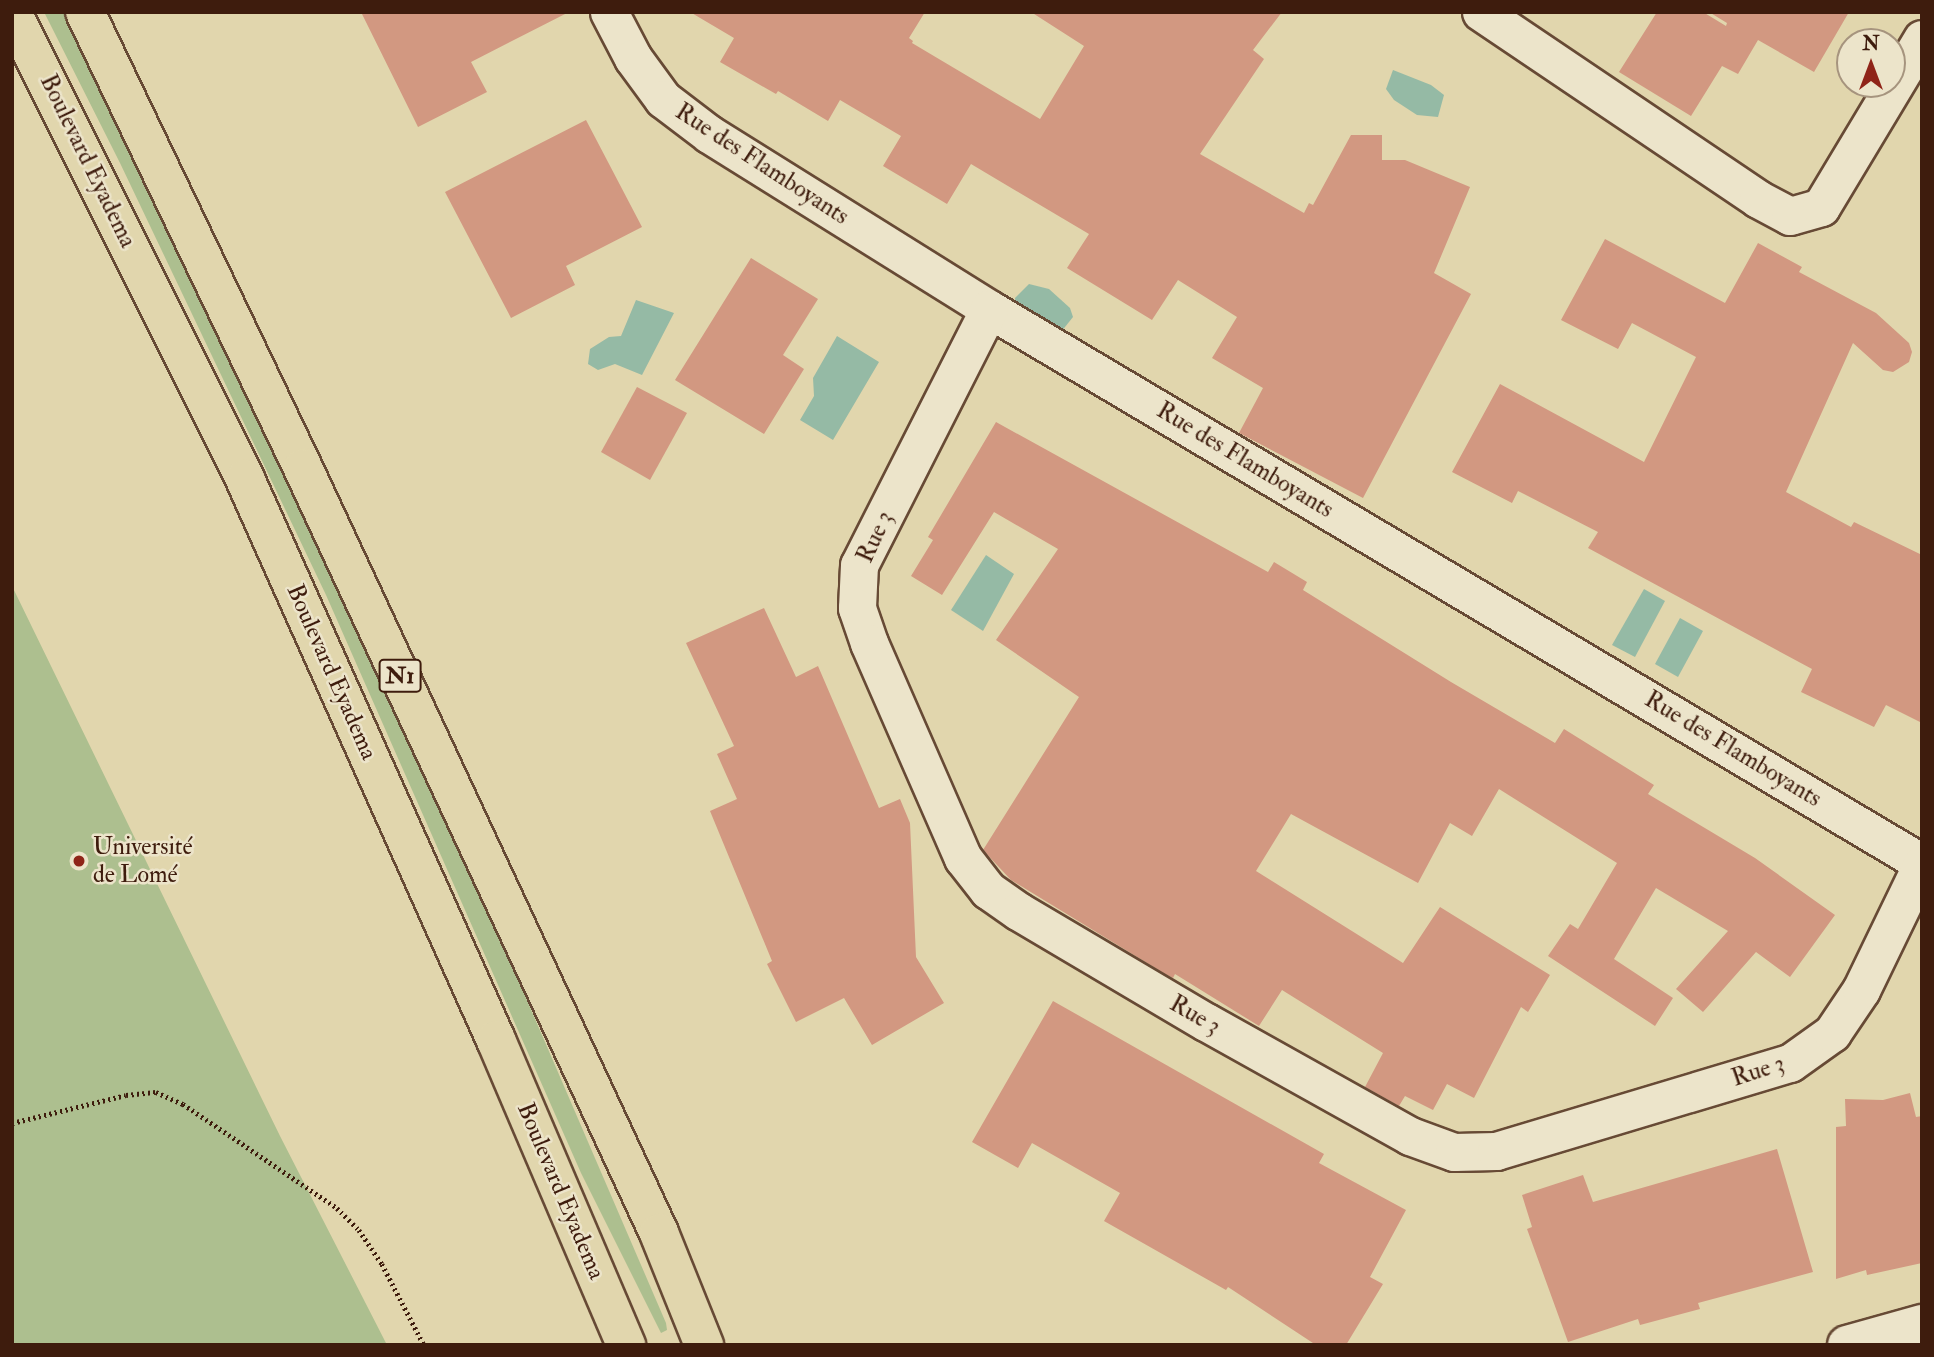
<!DOCTYPE html>
<html>
<head>
<meta charset="utf-8">
<style>
  body { margin:0 }
  #map { position:relative; width:1934px; height:1357px; overflow:hidden; background:#e1d6ad; font-family:"IM FELL Double Pica",serif }
  div>[style] { position:absolute }
  [style*='--x'] { left:calc(var(--x)*1px); top:calc(var(--y)*1px); width:calc(var(--w)*1px); rotate:calc(var(--a)*1deg) }
  .green>* { inset:0; background:#adbf8f }
  .water>* { inset:0; background:#95baa5 }
  .building>* { inset:0; background:#d29881 }
  .path>* { height:4.5px; margin-top:-2.25px; transform-origin:0; background:repeating-linear-gradient(90deg,#3e1c0d 0 2px,transparent 0 5.5px) }
  .roads { filter:drop-shadow(2px 0 #674a35) drop-shadow(-2px 0 #674a35) drop-shadow(0 2px #674a35) drop-shadow(0 -2px #674a35) }
  .minor>* { height:37px; margin:-18.5px; padding:0 18.5px; transform-origin:18.5px; border-radius:18.5px; background:#ece4ca }
  .secondary>* { height:38px; margin:-19px; padding:0 19px; transform-origin:19px; border-radius:19px; background:#ece4ca }
  .trunk>* { height:38px; margin:-19px; padding:0 19px; transform-origin:19px; border-radius:19px; background:#e1d6ad }
  .dots>* { width:19px; height:19px; translate:-50% -50%; box-sizing:border-box; border:4px solid #ece4ca; border-radius:50% }
  span { translate:-50% -50%; white-space:nowrap; text-align:center; line-height:1.15; -webkit-text-stroke:5px #ece4ca; paint-order:stroke }
  .shield-label span { padding:2px 5px; background:#ece4ca; border:2px solid; border-radius:5px; -webkit-text-stroke-width:0 }
  .shield-label { font-size:23px; color:#3e1c0d; font-weight:700 }
  .street-label { font-size:24px; color:#3e1c0d }
  .poi-label { font-size:24px; color:#3e1c0d }
  .left { translate:0 -50%; text-align:left }
  .frame { position:absolute; inset:0; border:14px solid #3e1c0d; pointer-events:none }
  .north { position:absolute; left:1836px; top:28px; width:70px; height:70px; box-sizing:border-box; background:#ece4ca; border:2px solid #a6947e; border-radius:50%; rotate:0deg; font-size:19px; font-weight:700; line-height:28px; text-align:center; color:#3e1c0d }
  .north::after { content:''; display:block; margin:auto; width:24px; height:32px; background:#8f2418; clip-path:polygon(50% 0,100% 100%,50% 72%,0 100%) }
</style>
</head>
<body>
<div id="map">
  <div class="green">
    <div style="clip-path:polygon(44px 12px,63px 12px,136px 154px,458px 840px,666px 1323px,667px 1330px,661px 1333px,581px 1173px,326px 595px,120px 163px)"></div>
    <div style="clip-path:polygon(12px 586px,280px 1136px,387px 1345px,12px 1345px)"></div>
  </div>
  <div class="water">
    <div style="clip-path:polygon(1393px 70px,1431px 85px,1444px 95px,1438px 117px,1417px 115px,1394px 100px,1386px 89px)"></div>
    <div style="clip-path:polygon(1029px 284px,1049px 289px,1070px 308px,1073px 317px,1061px 332px,1017px 314px,1015px 298px)"></div>
    <div style="clip-path:polygon(636px 300px,674px 313px,642px 375px,615px 364px,598px 370px,588px 364px,590px 349px,609px 337px,621px 336px)"></div>
    <div style="clip-path:polygon(837px 336px,879px 362px,833px 440px,800px 420px,814px 396px,813px 378px)"></div>
    <div style="clip-path:polygon(986px 555px,1014px 574px,983px 631px,951px 610px)"></div>
    <div style="clip-path:polygon(1644px 589px,1665px 601px,1635px 657px,1612px 645px)"></div>
    <div style="clip-path:polygon(1680px 618px,1703px 631px,1678px 677px,1655px 664px)"></div>
  </div>
  <div class="building">
    <div style="clip-path:polygon(361px 12px,569px 12px,471px 62px,487px 92px,418px 127px)"></div>
    <div style="clip-path:polygon(690px 12px,925px 12px,909px 38px,913px 41px,912px 43px,1040px 119px,1084px 46px,1031px 12px,1282px 12px,1253px 50px,1264px 59px,1200px 154px,1304px 213px,1309px 203px,1313px 205px,1351px 135px,1382px 135px,1382px 160px,1405px 160px,1470px 187px,1434px 273px,1471px 294px,1363px 498px,1239px 433px,1263px 388px,1212px 358px,1237px 317px,1178px 280px,1152px 320px,1067px 268px,1089px 234px,971px 164px,947px 204px,883px 166px,901px 136px,840px 100px,828px 121px,778px 91px,776px 94px,720px 62px,734px 38px)"></div>
    <div style="clip-path:polygon(1657px 12px,1703px 12px,1726px 26px,1727px 23px,1709px 12px,1849px 12px,1814px 72px,1758px 40px,1738px 74px,1722px 66px,1691px 116px,1619px 72px)"></div>
    <div style="clip-path:polygon(586px 120px,642px 227px,566px 266px,575px 285px,511px 318px,445px 192px)"></div>
    <div style="clip-path:polygon(1605px 239px,1725px 303px,1758px 243px,1802px 267px,1799px 272px,1876px 313px,1909px 343px,1912px 352px,1909px 362px,1893px 372px,1883px 370px,1853px 343px,1786px 492px,1851px 527px,1854px 522px,1922px 555px,1922px 723px,1886px 705px,1874px 727px,1801px 692px,1812px 669px,1588px 548px,1598px 532px,1518px 491px,1512px 503px,1452px 472px,1500px 384px,1644px 462px,1696px 357px,1632px 323px,1618px 349px,1561px 320px)"></div>
    <div style="clip-path:polygon(751px 258px,818px 299px,783px 355px,804px 369px,764px 434px,675px 380px)"></div>
    <div style="clip-path:polygon(637px 387px,687px 413px,650px 480px,601px 452px)"></div>
    <div style="clip-path:polygon(996px 422px,1268px 572px,1274px 562px,1307px 582px,1303px 590px,1451px 682px,1555px 743px,1564px 729px,1654px 785px,1648px 794px,1755px 858px,1835px 915px,1790px 977px,1756px 952px,1703px 1012px,1676px 989px,1728px 931px,1656px 888px,1614px 959px,1673px 998px,1655px 1026px,1548px 956px,1570px 924px,1578px 929px,1617px 863px,1499px 789px,1472px 836px,1450px 823px,1418px 883px,1291px 814px,1256px 871px,1403px 963px,1440px 907px,1550px 975px,1528px 1012px,1521px 1007px,1474px 1098px,1447px 1084px,1433px 1110px,1405px 1096px,1399px 1106px,1365px 1087px,1383px 1053px,1282px 990px,1259px 1026px,1175px 974px,1173px 978px,1165px 974px,1011px 880px,983px 850px,1079px 697px,996px 640px,1058px 549px,994px 512px,942px 595px,911px 576px,933px 540px,928px 537px)"></div>
    <div style="clip-path:polygon(764px 608px,796px 677px,818px 666px,879px 808px,900px 799px,910px 823px,916px 957px,944px 1003px,872px 1045px,844px 998px,796px 1022px,767px 964px,772px 961px,710px 811px,737px 799px,717px 754px,734px 746px,686px 643px)"></div>
    <div style="clip-path:polygon(1053px 1001px,1324px 1154px,1319px 1163px,1406px 1210px,1370px 1277px,1383px 1284px,1346px 1345px,1316px 1345px,1228px 1287px,1226px 1290px,1104px 1221px,1120px 1193px,1032px 1143px,1018px 1168px,972px 1142px)"></div>
    <div style="clip-path:polygon(1910px 1093px,1916px 1117px,1922px 1116px,1922px 1263px,1867px 1275px,1866px 1270px,1836px 1279px,1836px 1127px,1846px 1126px,1845px 1099px,1883px 1100px)"></div>
    <div style="clip-path:polygon(1777px 1149px,1813px 1272px,1698px 1303px,1700px 1309px,1640px 1325px,1638px 1319px,1568px 1342px,1527px 1229px,1532px 1227px,1522px 1195px,1583px 1175px,1593px 1202px)"></div>
  </div>
  <div class="path">
    <div style="--x:12;--y:1123;--w:117;--a:-13.8"></div>
    <div style="--x:126;--y:1095;--w:30;--a:-6"></div>
    <div style="--x:156;--y:1092;--w:30;--a:24"></div>
    <div style="--x:183;--y:1104;--w:186;--a:34"></div>
    <div style="--x:337;--y:1208;--w:31;--a:45"></div>
    <div style="--x:359;--y:1230;--w:41;--a:55.9"></div>
    <div style="--x:382;--y:1264;--w:91;--a:62.6"></div>
  </div>
  <div class="roads">
    <div class="minor">
      <div style="--x:609;--y:12;--w:52;--a:62.4"></div>
      <div style="--x:633;--y:58;--w:51;--a:53.8"></div>
      <div style="--x:663;--y:99;--w:58;--a:37.3"></div>
      <div style="--x:709;--y:134;--w:330;--a:32"></div>
      <div style="--x:989;--y:309;--w:1085;--a:30.7"></div>
      <div style="--x:1481;--y:12;--w:334;--a:34"></div>
      <div style="--x:1758;--y:199;--w:36;--a:28"></div>
      <div style="--x:1790;--y:216;--w:32;--a:-16"></div>
      <div style="--x:1821;--y:207;--w:196;--a:-59"></div>
      <div style="--x:989;--y:309;--w:287;--a:116.9"></div>
      <div style="--x:859;--y:565;--w:43;--a:92.7"></div>
      <div style="--x:857;--y:608;--w:37;--a:71"></div>
      <div style="--x:869;--y:643;--w:235;--a:66.4"></div>
      <div style="--x:963;--y:858;--w:41;--a:52"></div>
      <div style="--x:988;--y:890;--w:37;--a:35"></div>
      <div style="--x:1018;--y:911;--w:218;--a:30.6"></div>
      <div style="--x:1206;--y:1022;--w:234;--a:29.2"></div>
      <div style="--x:1410;--y:1136;--w:47;--a:20"></div>
      <div style="--x:1454;--y:1152;--w:42;--a:-1.4"></div>
      <div style="--x:1496;--y:1151;--w:307;--a:-16.7"></div>
      <div style="--x:1790;--y:1063;--w:52;--a:-35.5"></div>
      <div style="--x:1832;--y:1033;--w:52;--a:-56"></div>
      <div style="--x:1861;--y:990;--w:140;--a:-64.2"></div>
    </div>
    <div class="secondary">
      <div style="--x:1847;--y:1345;--w:78;--a:-15.6"></div>
    </div>
    <div class="trunk">
      <div style="--x:12;--y:12;--w:522;--a:63.48"></div>
      <div style="--x:245;--y:479;--w:615;--a:65.9"></div>
      <div style="--x:496;--y:1040;--w:332;--a:66.9"></div>
      <div style="--x:85;--y:12;--w:505;--a:64.45"></div>
      <div style="--x:303;--y:468;--w:844;--a:65.04"></div>
      <div style="--x:659;--y:1233;--w:121;--a:68.1"></div>
    </div>
  </div>
  <div class="dots">
    <div style="left:79px;top:861px;background:#8f2418"></div>
  </div>
  <div class="shield-label">
    <span style="left:400px;top:676px">N1</span>
  </div>
  <div class="street-label">
    <span style="left:88px;top:161px;rotate:64deg">Boulevard Eyadema</span>
    <span style="left:762px;top:164px;rotate:33deg">Rue des Flamboyants</span>
    <span style="left:1245px;top:460px;rotate:31deg">Rue des Flamboyants</span>
    <span style="left:875px;top:537px;rotate:-65deg">Rue 3</span>
    <span style="left:332px;top:672px;rotate:66deg">Boulevard Eyadema</span>
    <span style="left:1733px;top:749px;rotate:31deg">Rue des Flamboyants</span>
    <span style="left:1195px;top:1015px;rotate:30deg">Rue 3</span>
    <span style="left:1758px;top:1071px;rotate:-18deg">Rue 3</span>
    <span style="left:561px;top:1191px;rotate:67deg">Boulevard Eyadema</span>
  </div>
  <div class="poi-label">
    <span class="left" style="left:93px;top:861px">Université<br>de Lomé</span>
  </div>
  <div class="frame"></div>
  <div class="north">N</div>
</div>
</body>
</html>
